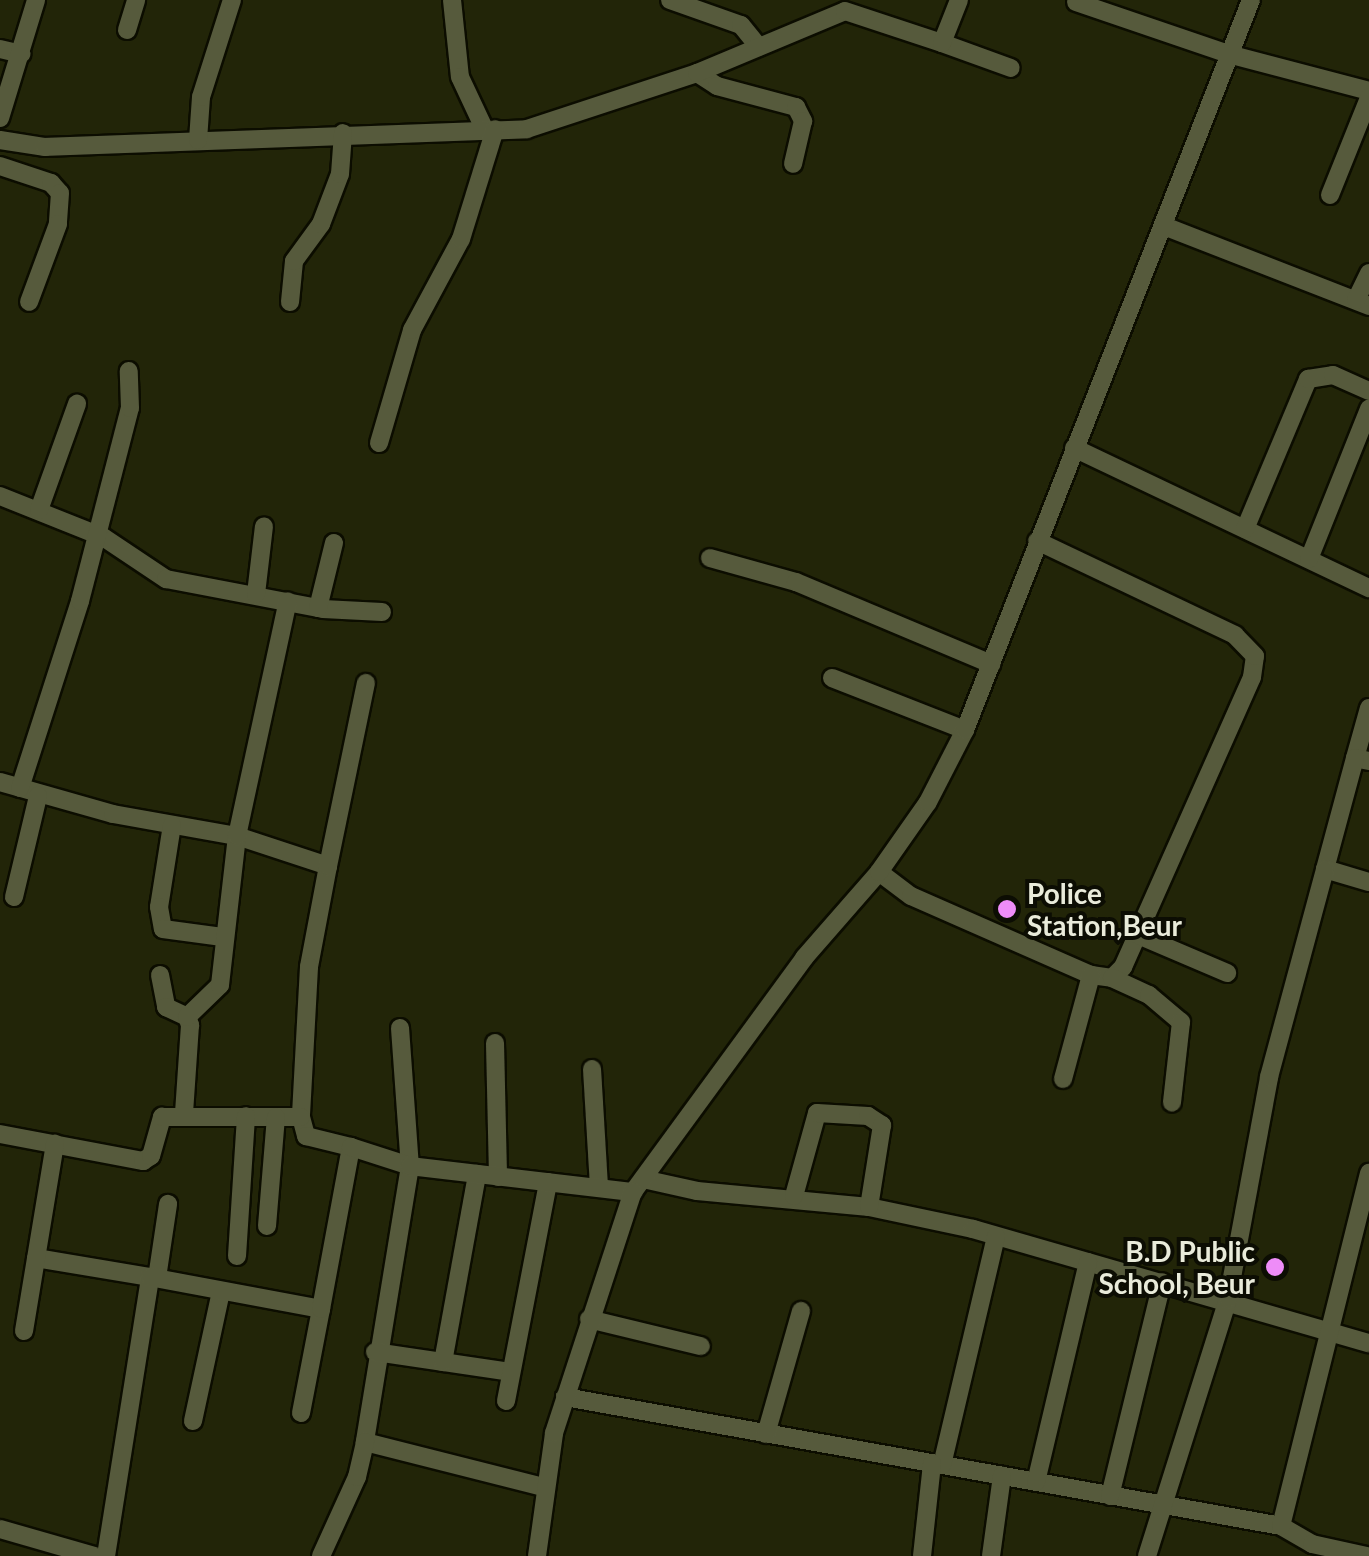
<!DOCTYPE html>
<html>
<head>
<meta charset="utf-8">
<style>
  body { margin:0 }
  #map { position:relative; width:1369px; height:1556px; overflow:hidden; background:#222508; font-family:Lato,sans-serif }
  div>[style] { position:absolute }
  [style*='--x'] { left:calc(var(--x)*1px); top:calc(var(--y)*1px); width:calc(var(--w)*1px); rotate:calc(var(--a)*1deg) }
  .roads { filter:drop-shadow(2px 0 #0c0d00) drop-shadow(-2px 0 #0c0d00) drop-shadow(0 2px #0c0d00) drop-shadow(0 -2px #0c0d00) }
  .minor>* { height:18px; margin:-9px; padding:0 9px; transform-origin:9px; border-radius:9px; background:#565a3c }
  .dots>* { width:28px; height:28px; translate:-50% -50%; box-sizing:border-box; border:5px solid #0c0d03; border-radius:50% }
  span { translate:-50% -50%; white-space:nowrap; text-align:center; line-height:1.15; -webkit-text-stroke:8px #0c0d03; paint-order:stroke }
  .poi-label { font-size:28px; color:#e9ebda; font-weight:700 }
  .left { translate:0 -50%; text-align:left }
  .right { translate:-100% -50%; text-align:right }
</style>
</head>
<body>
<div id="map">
  <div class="roads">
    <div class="minor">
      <div style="--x:452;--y:0;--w:77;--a:84.1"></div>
      <div style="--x:460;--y:77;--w:54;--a:64.9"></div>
      <div style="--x:670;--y:0;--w:75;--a:19.4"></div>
      <div style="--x:741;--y:25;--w:28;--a:51"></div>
      <div style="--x:1076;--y:2;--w:165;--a:18.8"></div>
      <div style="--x:1232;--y:55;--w:142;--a:14.7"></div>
      <div style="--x:127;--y:30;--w:31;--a:-73"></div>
      <div style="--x:942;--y:43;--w:73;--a:19.9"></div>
      <div style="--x:0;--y:49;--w:22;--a:13"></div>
      <div style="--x:697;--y:73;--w:24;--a:33"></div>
      <div style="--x:717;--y:86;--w:82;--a:14.9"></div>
      <div style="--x:796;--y:107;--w:16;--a:63"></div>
      <div style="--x:803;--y:121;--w:44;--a:103.1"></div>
      <div style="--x:0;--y:118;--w:123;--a:-73"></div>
      <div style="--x:0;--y:140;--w:46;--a:8.8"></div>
      <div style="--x:45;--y:147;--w:482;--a:-2.1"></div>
      <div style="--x:527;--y:129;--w:179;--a:-18.2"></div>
      <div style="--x:697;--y:73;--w:160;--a:-22.7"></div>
      <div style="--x:845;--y:11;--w:102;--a:18.3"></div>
      <div style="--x:942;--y:43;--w:46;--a:-68.4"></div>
      <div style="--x:198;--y:140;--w:43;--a:-86"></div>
      <div style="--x:201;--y:97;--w:102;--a:-72.3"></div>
      <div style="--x:0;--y:166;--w:54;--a:18.4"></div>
      <div style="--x:51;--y:183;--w:13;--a:48"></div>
      <div style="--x:60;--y:193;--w:31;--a:94"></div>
      <div style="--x:58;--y:224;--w:83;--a:110.4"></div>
      <div style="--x:1330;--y:195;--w:105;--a:-68.1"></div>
      <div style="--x:1164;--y:226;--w:220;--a:21.3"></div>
      <div style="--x:1356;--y:300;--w:30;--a:-64"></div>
      <div style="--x:290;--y:302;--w:41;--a:-84.4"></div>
      <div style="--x:294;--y:261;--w:46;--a:-53.9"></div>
      <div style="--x:321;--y:224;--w:53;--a:-69.2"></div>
      <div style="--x:340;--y:174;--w:41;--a:-85.8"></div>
      <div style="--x:379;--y:443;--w:118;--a:-73.7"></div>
      <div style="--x:412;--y:330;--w:103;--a:-61.7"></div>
      <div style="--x:461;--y:239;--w:115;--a:-72.8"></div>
      <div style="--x:1074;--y:448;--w:327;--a:25.4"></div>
      <div style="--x:0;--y:496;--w:111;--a:21.7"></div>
      <div style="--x:103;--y:537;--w:76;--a:33.7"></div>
      <div style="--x:166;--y:579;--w:160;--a:10.8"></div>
      <div style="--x:323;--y:609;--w:59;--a:2.9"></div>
      <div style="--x:39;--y:510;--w:113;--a:-70.3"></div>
      <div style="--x:1245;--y:529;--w:163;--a:-67.2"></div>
      <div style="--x:1308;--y:379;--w:25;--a:-9"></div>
      <div style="--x:1333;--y:375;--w:39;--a:24"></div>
      <div style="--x:710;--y:558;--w:89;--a:15.6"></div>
      <div style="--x:796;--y:582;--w:212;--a:22.8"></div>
      <div style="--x:1309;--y:559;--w:162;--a:-68.2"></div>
      <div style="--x:256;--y:594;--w:68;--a:-83.3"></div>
      <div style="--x:318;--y:608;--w:67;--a:-76.2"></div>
      <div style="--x:832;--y:678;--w:143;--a:21.4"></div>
      <div style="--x:1355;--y:758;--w:52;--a:-74.4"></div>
      <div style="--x:1369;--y:761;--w:14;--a:-168"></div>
      <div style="--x:1355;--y:758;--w:115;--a:105.1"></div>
      <div style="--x:1325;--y:869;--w:46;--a:16.5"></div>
      <div style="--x:0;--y:782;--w:117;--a:15.8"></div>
      <div style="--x:113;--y:814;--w:126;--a:10.1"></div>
      <div style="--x:237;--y:836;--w:96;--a:18.2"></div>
      <div style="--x:328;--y:866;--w:103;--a:100.7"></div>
      <div style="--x:309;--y:967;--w:150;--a:93.1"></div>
      <div style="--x:301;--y:1117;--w:20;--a:75"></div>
      <div style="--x:306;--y:1136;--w:46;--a:13.7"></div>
      <div style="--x:20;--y:788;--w:196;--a:-72.2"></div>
      <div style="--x:80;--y:601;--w:199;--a:-75.5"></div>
      <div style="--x:130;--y:408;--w:37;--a:-92"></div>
      <div style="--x:172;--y:825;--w:83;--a:99"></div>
      <div style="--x:159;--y:907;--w:22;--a:80"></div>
      <div style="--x:163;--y:929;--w:60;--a:7.7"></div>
      <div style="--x:328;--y:866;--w:187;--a:-78.3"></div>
      <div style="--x:879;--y:872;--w:40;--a:37"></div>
      <div style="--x:911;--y:896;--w:197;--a:23.7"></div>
      <div style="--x:1091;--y:975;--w:21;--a:8"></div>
      <div style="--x:1112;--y:978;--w:16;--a:-45"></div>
      <div style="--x:1123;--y:967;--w:317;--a:-66"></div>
      <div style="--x:1252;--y:677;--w:21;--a:-82"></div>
      <div style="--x:1255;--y:656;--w:29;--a:-134"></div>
      <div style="--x:1235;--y:635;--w:219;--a:-154.6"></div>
      <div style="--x:14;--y:897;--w:104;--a:-76.6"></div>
      <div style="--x:1138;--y:935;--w:97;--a:23.1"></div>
      <div style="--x:160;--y:975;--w:33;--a:79"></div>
      <div style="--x:166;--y:1007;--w:23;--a:25"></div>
      <div style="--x:187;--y:1017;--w:9;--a:69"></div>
      <div style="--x:190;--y:1025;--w:89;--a:93.9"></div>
      <div style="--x:1112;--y:978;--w:41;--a:24.7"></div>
      <div style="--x:1149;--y:995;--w:42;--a:40.2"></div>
      <div style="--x:1181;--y:1022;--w:81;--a:96.4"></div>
      <div style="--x:187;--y:1017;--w:46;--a:-44.1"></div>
      <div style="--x:220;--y:985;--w:150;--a:-83.5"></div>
      <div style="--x:237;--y:836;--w:240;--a:-77.8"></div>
      <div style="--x:400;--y:1028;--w:138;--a:85.9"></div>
      <div style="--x:410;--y:1166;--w:280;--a:99.3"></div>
      <div style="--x:365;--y:1442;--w:184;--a:14.2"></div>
      <div style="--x:495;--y:1043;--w:134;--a:88.7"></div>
      <div style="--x:592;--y:1069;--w:119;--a:86.6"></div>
      <div style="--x:1063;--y:1079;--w:108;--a:-74.9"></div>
      <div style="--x:0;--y:1134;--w:146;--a:10.7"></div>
      <div style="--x:143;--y:1161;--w:9;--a:-32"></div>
      <div style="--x:151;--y:1156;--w:41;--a:-74.2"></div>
      <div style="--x:162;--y:1117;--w:139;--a:0"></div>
      <div style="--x:643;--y:1179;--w:55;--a:12.5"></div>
      <div style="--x:697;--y:1191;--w:173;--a:5.3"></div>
      <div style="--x:869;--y:1207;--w:106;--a:11.9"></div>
      <div style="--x:973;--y:1229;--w:412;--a:16.1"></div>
      <div style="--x:794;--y:1196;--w:86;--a:-74.5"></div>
      <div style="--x:817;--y:1113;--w:51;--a:3.4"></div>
      <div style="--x:868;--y:1116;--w:17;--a:33"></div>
      <div style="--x:882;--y:1125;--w:83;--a:99"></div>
      <div style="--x:267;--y:1226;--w:109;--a:-85.3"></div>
      <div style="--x:237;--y:1256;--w:140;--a:-86.3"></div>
      <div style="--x:36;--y:1258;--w:116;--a:9.5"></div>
      <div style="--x:157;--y:1278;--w:75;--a:-81.5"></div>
      <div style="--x:589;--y:1319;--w:115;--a:13.6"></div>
      <div style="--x:24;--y:1331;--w:190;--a:-80.6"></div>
      <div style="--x:375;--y:1352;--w:136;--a:8.4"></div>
      <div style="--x:443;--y:1362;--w:191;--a:-79.7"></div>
      <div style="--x:565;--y:1397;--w:728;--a:10.21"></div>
      <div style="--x:1281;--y:1526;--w:36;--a:30"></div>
      <div style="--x:1312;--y:1544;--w:56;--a:12.3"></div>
      <div style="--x:506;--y:1401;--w:223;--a:-79.1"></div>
      <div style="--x:301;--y:1413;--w:106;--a:-79.1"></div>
      <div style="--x:193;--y:1421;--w:133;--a:-77.8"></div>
      <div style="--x:766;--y:1434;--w:128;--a:-74.1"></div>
      <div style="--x:942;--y:1465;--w:235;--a:-76.7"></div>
      <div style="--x:1036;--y:1482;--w:226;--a:-76.7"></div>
      <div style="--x:1110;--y:1496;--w:220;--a:-76.3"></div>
      <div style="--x:1281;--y:1526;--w:364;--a:-76"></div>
      <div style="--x:0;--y:1529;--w:98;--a:16"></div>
      <div style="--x:106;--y:1556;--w:282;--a:-81"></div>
      <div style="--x:150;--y:1277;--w:174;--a:10.6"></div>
      <div style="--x:321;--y:1309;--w:165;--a:-79.5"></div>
      <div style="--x:351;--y:1147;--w:62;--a:17.9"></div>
      <div style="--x:410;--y:1166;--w:225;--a:6.7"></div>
      <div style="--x:633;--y:1192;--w:290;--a:-53.8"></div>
      <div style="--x:804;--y:958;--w:114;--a:-48.9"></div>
      <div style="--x:879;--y:872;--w:85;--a:-55"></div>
      <div style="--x:928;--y:802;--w:81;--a:-62.8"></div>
      <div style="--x:965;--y:730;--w:784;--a:-68.61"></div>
      <div style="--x:321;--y:1556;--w:87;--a:-65.5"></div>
      <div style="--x:357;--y:1477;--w:36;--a:-77"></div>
      <div style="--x:537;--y:1556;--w:124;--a:-82.1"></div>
      <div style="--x:554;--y:1433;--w:254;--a:-71.9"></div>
      <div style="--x:922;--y:1556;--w:93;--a:-83.8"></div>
      <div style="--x:991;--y:1556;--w:81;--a:-82.2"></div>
      <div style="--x:1147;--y:1556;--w:269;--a:-72.5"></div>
      <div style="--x:1228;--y:1299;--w:226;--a:-79.5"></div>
      <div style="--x:1269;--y:1077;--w:215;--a:-74.9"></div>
    </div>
  </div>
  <div class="dots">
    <div style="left:1007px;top:909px;background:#ee8cf8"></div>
    <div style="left:1275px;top:1267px;background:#ee8cf8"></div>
  </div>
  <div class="poi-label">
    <span class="left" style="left:1027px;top:909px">Police<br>Station,Beur</span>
    <span class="right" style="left:1255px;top:1267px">B.D Public<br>School, Beur</span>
  </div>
</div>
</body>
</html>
